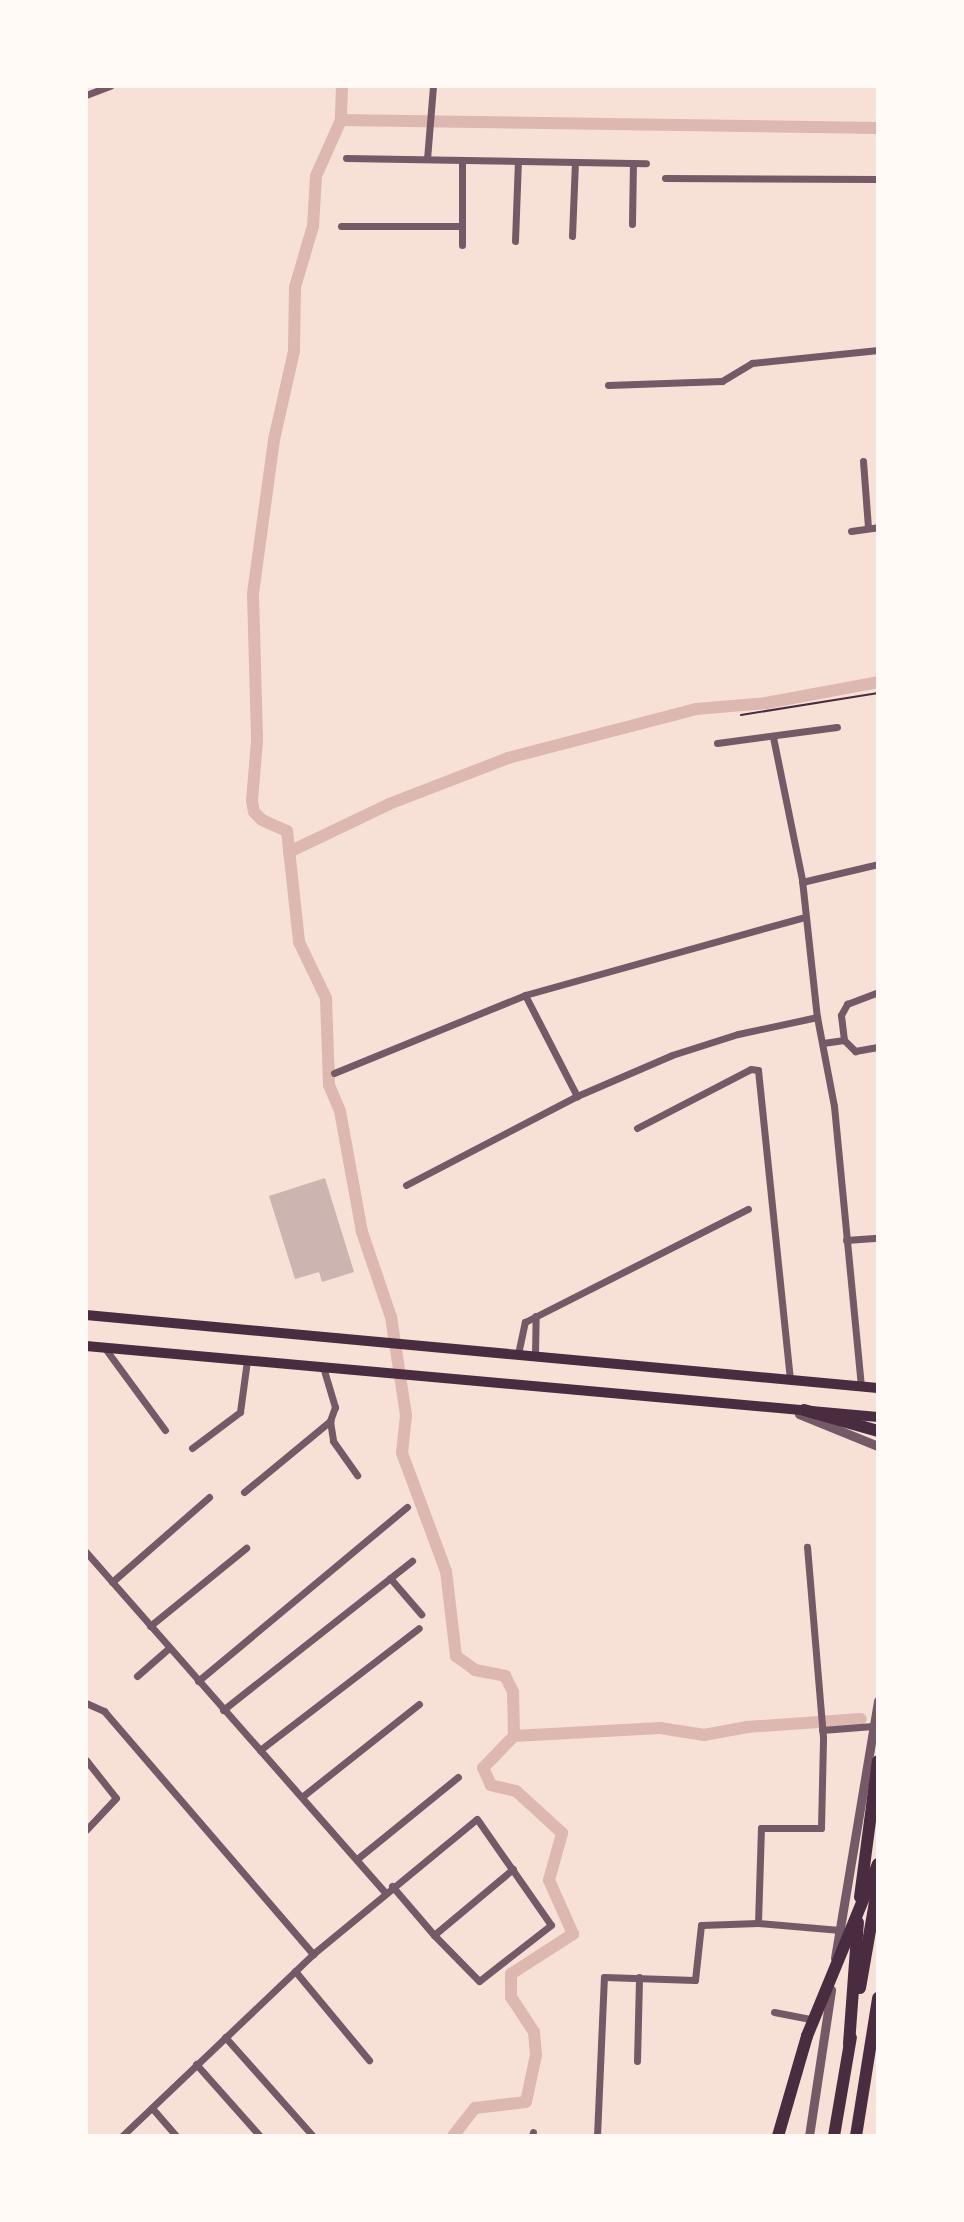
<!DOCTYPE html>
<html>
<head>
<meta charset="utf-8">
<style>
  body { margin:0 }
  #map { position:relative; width:964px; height:2222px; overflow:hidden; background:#f7e1d7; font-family:Jost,sans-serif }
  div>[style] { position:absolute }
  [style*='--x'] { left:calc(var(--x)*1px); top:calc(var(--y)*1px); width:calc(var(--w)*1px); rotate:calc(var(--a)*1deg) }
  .canal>* { height:12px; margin:-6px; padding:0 6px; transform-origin:6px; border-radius:6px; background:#dcb8b0 }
  .building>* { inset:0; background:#ccb4b1 }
  .path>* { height:2px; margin:-1px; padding:0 1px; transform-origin:1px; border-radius:1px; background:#4a2c40 }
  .minor>* { height:7px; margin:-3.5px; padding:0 3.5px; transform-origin:3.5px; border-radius:3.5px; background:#755966 }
  .tertiary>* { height:9px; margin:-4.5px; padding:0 4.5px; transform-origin:4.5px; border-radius:4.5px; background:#755966 }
  .primary>* { height:10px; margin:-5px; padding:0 5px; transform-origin:5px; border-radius:5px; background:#4a2c40 }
  .motorway>* { height:12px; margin:-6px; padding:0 6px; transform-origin:6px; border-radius:6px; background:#4a2c40 }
  span { translate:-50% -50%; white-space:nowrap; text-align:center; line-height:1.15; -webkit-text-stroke:5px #fffaf5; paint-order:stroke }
  .frame { position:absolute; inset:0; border:88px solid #fffaf5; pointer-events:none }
</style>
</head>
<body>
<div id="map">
  <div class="canal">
    <div style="--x:342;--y:86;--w:34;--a:92"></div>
    <div style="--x:341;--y:120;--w:61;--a:114.1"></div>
    <div style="--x:316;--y:176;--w:50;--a:93.4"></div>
    <div style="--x:313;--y:226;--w:64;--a:106.4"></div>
    <div style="--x:295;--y:287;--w:64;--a:90.9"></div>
    <div style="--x:294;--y:351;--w:91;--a:102.7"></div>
    <div style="--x:274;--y:440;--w:155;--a:97.8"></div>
    <div style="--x:253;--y:594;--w:147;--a:88.4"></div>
    <div style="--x:257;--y:741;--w:60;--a:94.8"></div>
    <div style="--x:252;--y:801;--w:11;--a:80"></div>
    <div style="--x:254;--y:812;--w:11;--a:45"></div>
    <div style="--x:262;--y:820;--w:27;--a:24"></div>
    <div style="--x:287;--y:831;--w:112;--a:83.8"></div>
    <div style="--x:299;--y:942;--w:62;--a:64.3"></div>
    <div style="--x:326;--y:998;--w:87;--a:88"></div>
    <div style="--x:329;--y:1085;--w:28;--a:67"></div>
    <div style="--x:340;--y:1111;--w:123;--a:79.7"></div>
    <div style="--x:362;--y:1232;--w:90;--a:71.2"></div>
    <div style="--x:391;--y:1317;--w:99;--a:81.3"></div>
    <div style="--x:406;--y:1415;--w:38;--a:96"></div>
    <div style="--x:402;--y:1453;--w:126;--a:69.6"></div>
    <div style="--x:446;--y:1571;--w:86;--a:83.3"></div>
    <div style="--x:456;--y:1656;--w:24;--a:36"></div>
    <div style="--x:475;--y:1670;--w:31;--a:11"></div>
    <div style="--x:505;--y:1676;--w:18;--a:63"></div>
    <div style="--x:513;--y:1692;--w:44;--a:88.7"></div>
    <div style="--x:341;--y:120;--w:537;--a:0.85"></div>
    <div style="--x:289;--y:852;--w:111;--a:-25.6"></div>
    <div style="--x:389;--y:804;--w:128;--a:-21.1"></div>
    <div style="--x:508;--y:758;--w:194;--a:-14.6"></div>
    <div style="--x:696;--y:709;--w:70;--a:-4.9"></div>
    <div style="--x:766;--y:703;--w:114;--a:-10.6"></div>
    <div style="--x:514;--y:1736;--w:146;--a:-3.1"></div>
    <div style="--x:660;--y:1728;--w:45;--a:9"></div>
    <div style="--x:704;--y:1735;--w:44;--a:-10.5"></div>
    <div style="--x:747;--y:1727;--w:114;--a:-4"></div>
    <div style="--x:453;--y:2136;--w:36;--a:-52"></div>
    <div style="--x:475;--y:2108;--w:51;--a:-6.7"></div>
    <div style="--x:526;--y:2102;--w:48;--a:-78"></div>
    <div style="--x:536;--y:2055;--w:23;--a:-95"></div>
    <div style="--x:534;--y:2032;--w:42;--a:-123.3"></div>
    <div style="--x:511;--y:1997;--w:23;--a:-90"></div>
    <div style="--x:511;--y:1974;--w:74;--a:-32.8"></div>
    <div style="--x:573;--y:1934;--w:59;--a:-114"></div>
    <div style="--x:549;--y:1880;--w:49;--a:-74.5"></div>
    <div style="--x:562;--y:1833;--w:62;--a:-137.6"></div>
    <div style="--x:516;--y:1791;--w:26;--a:-167"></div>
    <div style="--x:491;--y:1785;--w:19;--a:-115"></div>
    <div style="--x:483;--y:1768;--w:45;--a:-45.9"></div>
  </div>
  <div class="building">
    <div style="clip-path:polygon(325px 1178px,354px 1272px,322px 1282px,319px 1272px,295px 1279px,269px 1196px)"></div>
  </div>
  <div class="path">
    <div style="--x:741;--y:715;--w:139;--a:-9.1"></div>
  </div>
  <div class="minor">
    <div style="--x:86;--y:95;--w:26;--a:-21"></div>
    <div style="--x:346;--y:158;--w:300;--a:1"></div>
    <div style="--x:427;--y:159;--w:73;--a:-85.3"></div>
    <div style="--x:462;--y:160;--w:85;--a:90"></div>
    <div style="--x:665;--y:178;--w:213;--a:0.3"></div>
    <div style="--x:632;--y:224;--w:61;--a:-89.1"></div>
    <div style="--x:341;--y:226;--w:121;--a:0"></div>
    <div style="--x:572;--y:236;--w:74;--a:-87.7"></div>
    <div style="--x:515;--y:241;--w:80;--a:-87.9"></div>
    <div style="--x:608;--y:385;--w:114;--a:-2"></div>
    <div style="--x:722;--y:381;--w:35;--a:-31"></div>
    <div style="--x:752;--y:363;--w:127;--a:-5.9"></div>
    <div style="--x:863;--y:461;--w:67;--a:85.7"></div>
    <div style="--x:851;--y:531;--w:27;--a:-8"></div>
    <div style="--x:773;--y:737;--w:146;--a:78.5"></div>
    <div style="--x:802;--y:880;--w:138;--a:83.8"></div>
    <div style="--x:817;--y:1017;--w:91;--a:79.2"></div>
    <div style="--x:834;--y:1106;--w:281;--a:84.5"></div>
    <div style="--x:717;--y:743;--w:121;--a:-7.6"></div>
    <div style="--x:802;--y:882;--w:78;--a:-13.3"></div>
    <div style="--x:525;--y:995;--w:114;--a:62.8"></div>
    <div style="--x:844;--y:1040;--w:16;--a:45"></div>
    <div style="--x:855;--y:1051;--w:23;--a:-10"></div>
    <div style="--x:823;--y:1043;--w:21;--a:-8"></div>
    <div style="--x:844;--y:1040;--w:25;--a:-97"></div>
    <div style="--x:841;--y:1015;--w:13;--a:-61"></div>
    <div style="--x:847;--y:1004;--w:33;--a:-21"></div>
    <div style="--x:334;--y:1073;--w:206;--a:-22.2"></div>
    <div style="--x:525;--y:995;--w:290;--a:-15.6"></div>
    <div style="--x:637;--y:1128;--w:128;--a:-27.4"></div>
    <div style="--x:751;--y:1069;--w:7;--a:8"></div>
    <div style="--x:758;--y:1070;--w:311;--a:84.1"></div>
    <div style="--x:406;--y:1185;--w:193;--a:-27.5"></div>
    <div style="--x:577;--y:1096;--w:103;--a:-23.3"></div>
    <div style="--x:672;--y:1055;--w:69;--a:-17.7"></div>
    <div style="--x:738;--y:1034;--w:81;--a:-12.1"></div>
    <div style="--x:846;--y:1240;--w:32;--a:-4"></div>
    <div style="--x:104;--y:1347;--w:103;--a:53.7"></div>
    <div style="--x:518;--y:1354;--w:33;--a:-78"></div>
    <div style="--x:525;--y:1322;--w:250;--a:-26.9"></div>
    <div style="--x:535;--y:1355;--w:39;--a:-89"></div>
    <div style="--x:323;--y:1367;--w:42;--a:73.3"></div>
    <div style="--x:335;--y:1407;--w:15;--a:110"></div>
    <div style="--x:330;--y:1421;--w:20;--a:81"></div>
    <div style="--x:333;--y:1441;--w:42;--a:54.8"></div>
    <div style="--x:192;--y:1448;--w:60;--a:-36.9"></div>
    <div style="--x:240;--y:1412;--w:52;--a:-82.3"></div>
    <div style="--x:244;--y:1492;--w:112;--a:-39.5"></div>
    <div style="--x:86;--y:1552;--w:453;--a:48.7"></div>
    <div style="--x:390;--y:1578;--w:48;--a:49.3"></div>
    <div style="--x:112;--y:1582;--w:129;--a:-41.2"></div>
    <div style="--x:150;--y:1626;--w:124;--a:-39.1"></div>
    <div style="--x:137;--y:1676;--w:43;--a:-41.2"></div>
    <div style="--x:198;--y:1681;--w:272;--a:-39.8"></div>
    <div style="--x:86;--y:1703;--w:20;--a:24"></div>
    <div style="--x:104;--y:1711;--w:321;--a:49.3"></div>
    <div style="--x:223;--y:1710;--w:241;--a:-38.3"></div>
    <div style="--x:822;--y:1730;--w:51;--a:-4.5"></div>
    <div style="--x:260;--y:1750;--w:200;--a:-37.5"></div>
    <div style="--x:86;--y:1760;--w:48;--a:51.7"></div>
    <div style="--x:116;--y:1798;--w:44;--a:133.2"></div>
    <div style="--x:303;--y:1796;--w:148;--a:-38.4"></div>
    <div style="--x:357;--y:1859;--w:130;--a:-39.1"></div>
    <div style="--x:392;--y:1886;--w:65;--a:49.4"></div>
    <div style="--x:434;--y:1935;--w:103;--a:-39.9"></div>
    <div style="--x:758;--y:1923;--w:82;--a:4.9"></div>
    <div style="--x:295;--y:1971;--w:116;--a:50.3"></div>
    <div style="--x:774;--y:2012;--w:42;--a:11"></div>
    <div style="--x:225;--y:2037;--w:132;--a:48.4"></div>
    <div style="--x:637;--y:2061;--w:84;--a:-88.6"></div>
    <div style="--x:196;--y:2064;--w:96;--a:48.4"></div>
    <div style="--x:152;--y:2108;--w:37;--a:49"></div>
    <div style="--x:122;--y:2136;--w:264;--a:-43.6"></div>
    <div style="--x:313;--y:1954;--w:212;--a:-39.5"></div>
    <div style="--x:477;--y:1819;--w:129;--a:55.1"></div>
    <div style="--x:551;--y:1925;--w:91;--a:142.1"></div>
    <div style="--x:479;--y:1981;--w:64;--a:-134.4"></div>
    <div style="--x:532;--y:2136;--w:4;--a:-76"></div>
    <div style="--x:597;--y:2136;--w:159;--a:-87.5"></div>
    <div style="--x:604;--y:1977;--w:91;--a:1.9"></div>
    <div style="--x:695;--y:1980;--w:55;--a:-83.8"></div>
    <div style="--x:701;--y:1925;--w:57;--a:-2"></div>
    <div style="--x:758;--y:1923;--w:95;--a:-88.2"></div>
    <div style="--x:761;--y:1828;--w:60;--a:0"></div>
    <div style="--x:821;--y:1828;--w:91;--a:-88.7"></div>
    <div style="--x:823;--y:1737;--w:191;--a:-94.8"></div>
  </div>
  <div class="tertiary">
    <div style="--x:799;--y:1414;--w:85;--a:22.1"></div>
    <div style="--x:835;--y:1958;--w:261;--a:-80.5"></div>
    <div style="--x:809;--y:2136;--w:148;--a:-81.4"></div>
  </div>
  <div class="primary">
    <div style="--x:86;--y:1315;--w:795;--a:5.27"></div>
    <div style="--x:86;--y:1346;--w:795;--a:5.12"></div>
  </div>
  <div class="motorway">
    <div style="--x:804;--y:1410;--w:77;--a:15.8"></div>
    <div style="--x:860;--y:1897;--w:137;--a:-82.5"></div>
    <div style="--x:860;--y:1988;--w:105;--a:-80.1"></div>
    <div style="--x:849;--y:2044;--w:122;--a:-85.8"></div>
    <div style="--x:778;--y:2136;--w:104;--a:-73.8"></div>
    <div style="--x:807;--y:2036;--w:186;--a:-67.6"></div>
    <div style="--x:834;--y:2136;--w:100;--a:-80.3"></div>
    <div style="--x:856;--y:2136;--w:140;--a:-80.9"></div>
  </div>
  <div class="frame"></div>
</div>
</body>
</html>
